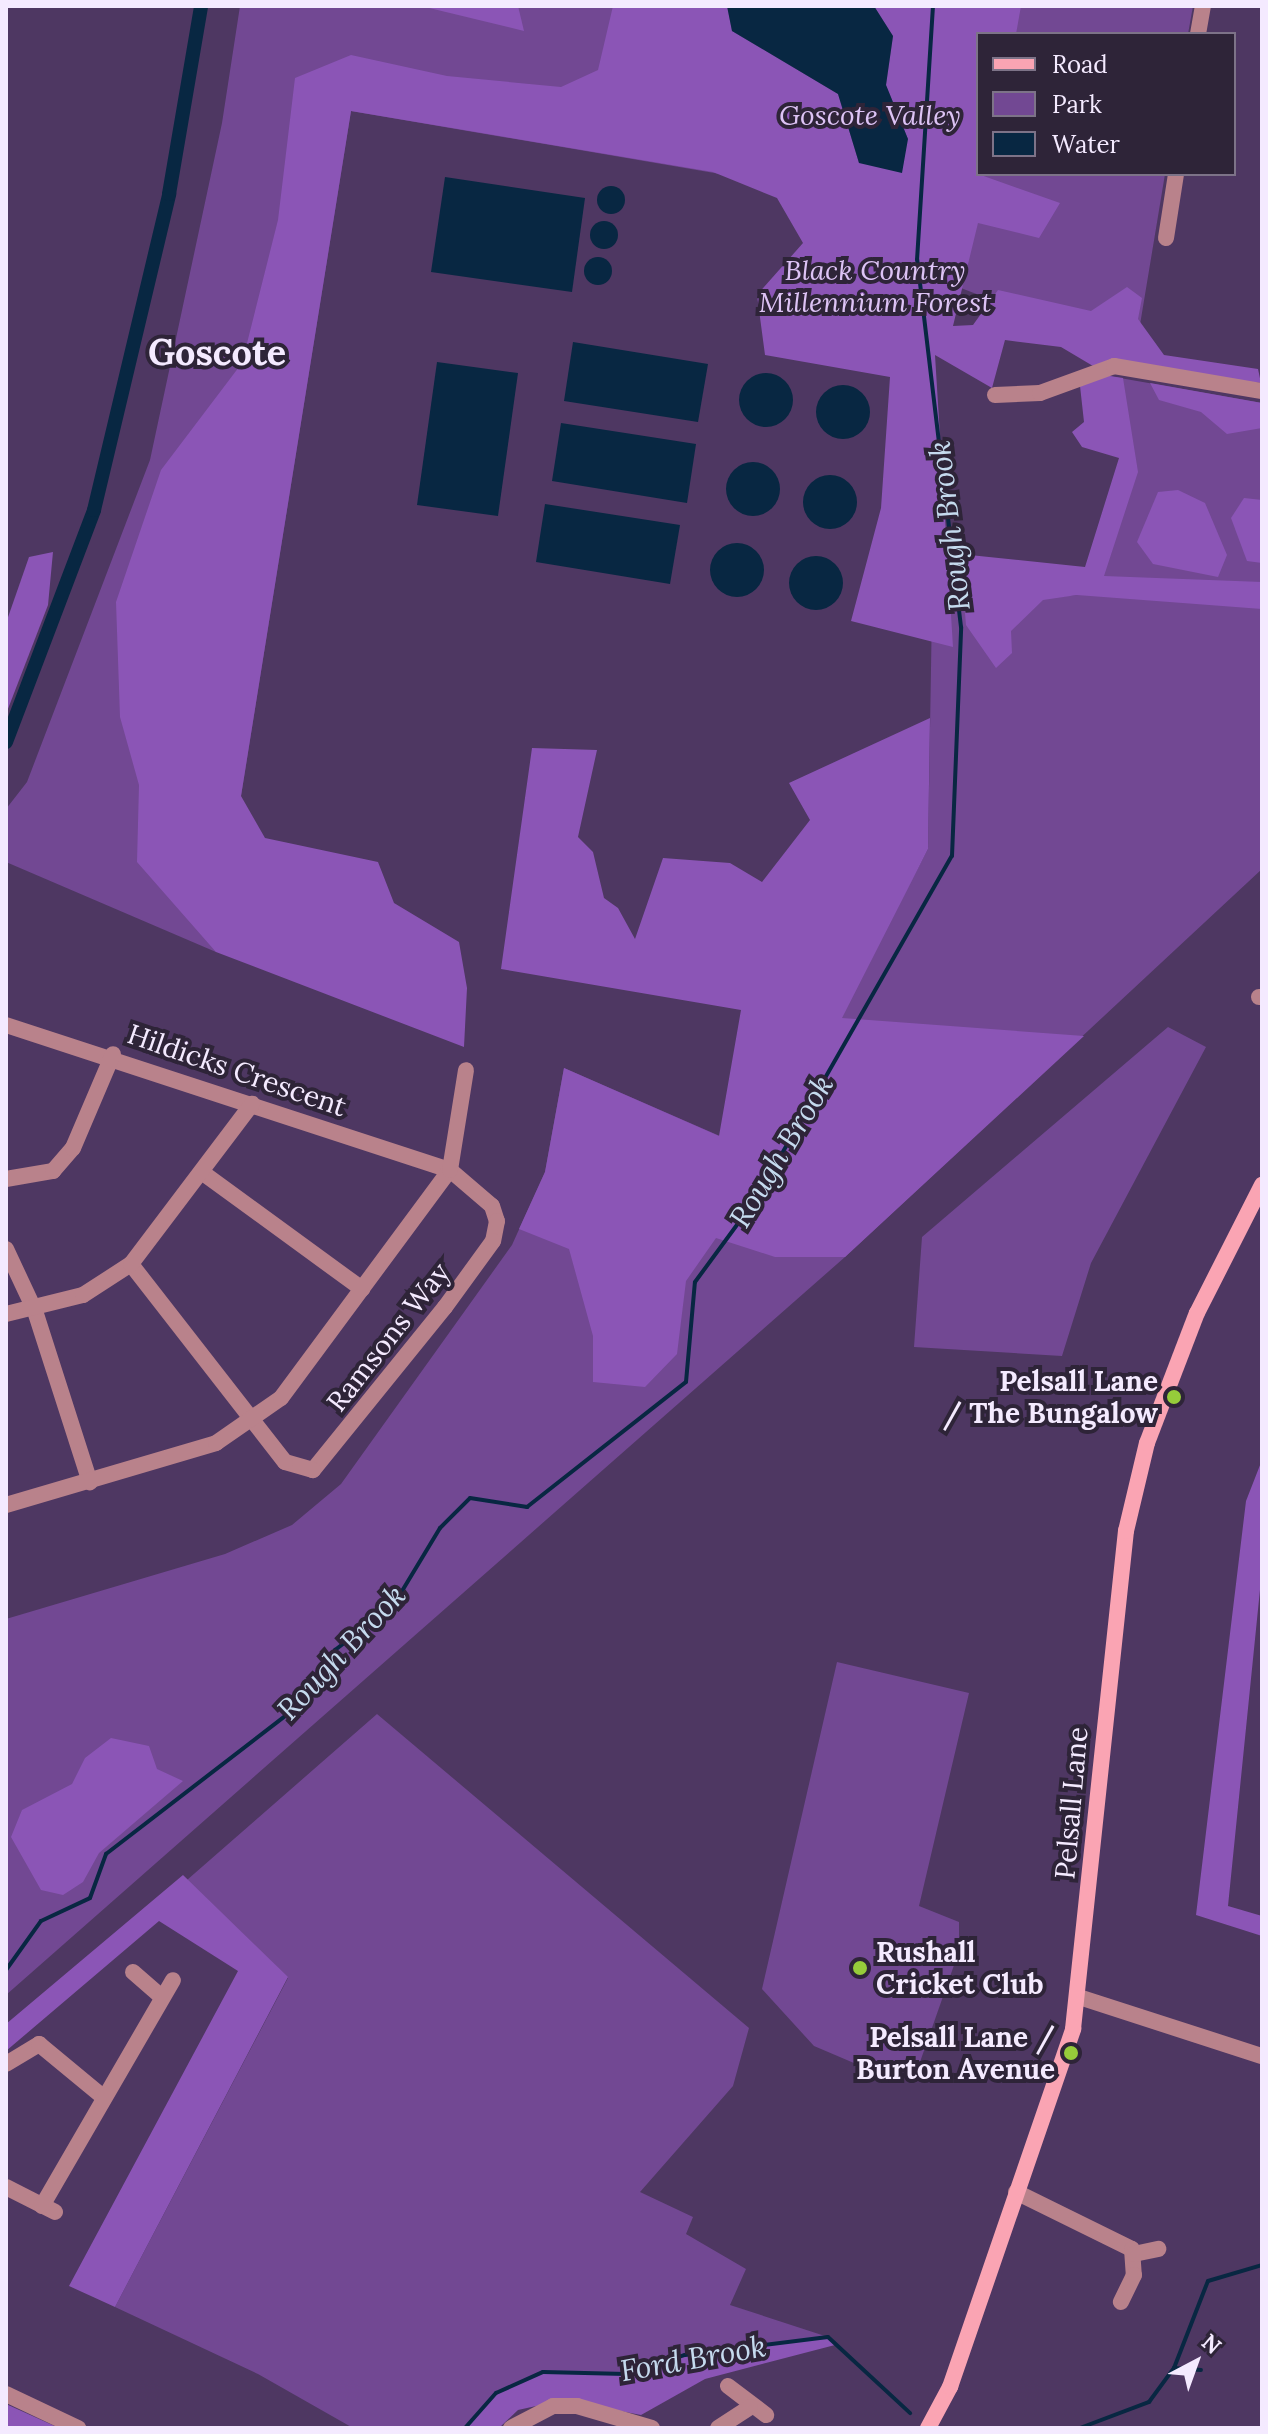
<!DOCTYPE html>
<html>
<head>
<meta charset="utf-8">
<style>
  body { margin:0 }
  #map { position:relative; width:1268px; height:2434px; overflow:hidden; background:#4e3762; font-family:Lora,serif }
  div>[style] { position:absolute }
  [style*='--x'] { left:calc(var(--x)*1px); top:calc(var(--y)*1px); width:calc(var(--w)*1px); rotate:calc(var(--a)*1deg) }
  .green>* { inset:0; background:#724893 }
  .forest>* { inset:0; background:#8b55b6 }
  .water>* { inset:0; background:#082742 }
  .round { border-radius:50% }
  .stream>* { height:4px; margin:-2px; padding:0 2px; transform-origin:2px; border-radius:2px; background:#082742 }
  .canal>* { height:14px; margin:-7px; padding:0 7px; transform-origin:7px; border-radius:7px; background:#082742 }
  .minor>* { height:16px; margin:-8px; padding:0 8px; transform-origin:8px; border-radius:8px; background:#b9828b }
  .tertiary>* { height:16px; margin:-8px; padding:0 8px; transform-origin:8px; border-radius:8px; background:#b9828b }
  .secondary>* { height:16px; margin:-8px; padding:0 8px; transform-origin:8px; border-radius:8px; background:#faa4b3 }
  .dots>* { width:22px; height:22px; translate:-50% -50%; box-sizing:border-box; border:4px solid #2e2438; border-radius:50% }
  span { translate:-50% -50%; white-space:nowrap; text-align:center; line-height:1.15; -webkit-text-stroke:8px #2e2438; paint-order:stroke }
  .park-label { font-size:28px; color:#ddc3f5; font-style:italic }
  .street-label { font-size:28px; color:#f4eaff }
  .poi-label { font-size:28px; color:#f4eaff; font-weight:700 }
  .right { translate:-100% -50%; text-align:right }
  .left { translate:0 -50%; text-align:left }
  .water-label { font-size:30px; color:#c5daee; font-style:italic }
  .district-label { font-size:36px; color:#f4eaff; font-weight:700 }
  .frame { position:absolute; inset:0; border:8px solid #f4eaff; pointer-events:none }
  .legend { position:absolute; left:976px; top:32px; width:260px; height:144px; box-sizing:border-box; background:#2e2438; border:2px solid #7d7388; margin:0; padding:10px 14px; list-style:none; font-size:24px; color:#f4eaff }
  .legend li { display:flex; align-items:center; gap:16px; height:40px }
  .legend b { width:40px; border:2px solid #7d7388 }
  .north { position:absolute; left:1156px; top:2322px; width:80px; height:80px; -webkit-text-stroke:6px #2e2438; paint-order:stroke; rotate:41deg; font-size:22px; font-weight:700; line-height:32px; text-align:center; color:#f4eaff }
  .north::after { content:''; display:block; margin:auto; width:28px; height:36px; background:#f4eaff; clip-path:polygon(50% 0,100% 100%,50% 72%,0 100%) }
</style>
</head>
<body>
<div id="map">
  <div class="green">
    <div style="clip-path:polygon(240px 6px,1193px 6px,1188px 34px,978px 34px,978px 174px,1165px 174px,1135px 355px,883px 258px,790px 186px,351px 111px,216px 952px,6px 862px,6px 809px,27px 782px,150px 460px,222px 123px)"></div>
    <div style="clip-path:polygon(1103px 375px,1262px 403px,1262px 869px,845px 1257px,6px 1995px,6px 1619px,225px 1554px,292px 1525px,341px 1484px,512px 1245px,545px 1172px,564px 1068px,766px 1156px,928px 849px,932px 608px,1077px 595px,1120px 457px)"></div>
    <div style="clip-path:polygon(1168px 1027px,1206px 1047px,1091px 1263px,1062px 1356px,914px 1347px,922px 1237px)"></div>
    <div style="clip-path:polygon(837px 1662px,969px 1693px,919px 1906px,959px 1922px,959px 1951px,920px 2062px,868px 2069px,814px 2046px,762px 1989px)"></div>
    <div style="clip-path:polygon(377px 1714px,749px 2028px,733px 2086px,640px 2192px,693px 2217px,686px 2234px,746px 2269px,730px 2305px,828px 2337px,682px 2354px,626px 2374px,543px 2372px,496px 2393px,465px 2428px,353px 2428px,258px 2374px,115px 2307px,288px 1978px,187px 1880px)"></div>
  </div>
  <div class="forest">
    <div style="clip-path:polygon(421px 6px,518px 6px,524px 31px)"></div>
    <div style="clip-path:polygon(613px 6px,727px 6px,732px 31px,838px 94px,859px 163px,908px 139px,886px 85px,893px 36px,874px 6px,1021px 6px,1016px 34px,978px 34px,978px 174px,1060px 203px,1039px 238px,978px 223px,953px 326px,973px 325px,998px 290px,1091px 311px,1127px 287px,1142px 298px,1138px 319px,1164px 355px,1258px 369px,1261px 383px,1093px 366px,1061px 347px,1005px 340px,992px 388px,935px 355px,953px 647px,851px 621px,881px 508px,890px 377px,765px 355px,757px 295px,803px 243px,777px 198px,713px 172px,351px 111px,241px 796px,265px 838px,378px 862px,394px 903px,459px 942px,467px 988px,464px 1047px,216px 952px,137px 862px,139px 785px,120px 717px,116px 602px,161px 470px,242px 363px,278px 220px,295px 78px,351px 55px,447px 76px,561px 87px,598px 70px)"></div>
    <div style="clip-path:polygon(1103px 375px,1123px 378px,1138px 472px,1104px 576px,1262px 582px,1262px 609px,1077px 595px,1043px 600px,1011px 631px,1012px 653px,996px 668px,966px 625px,960px 554px,1085px 567px,1119px 458px,1082px 447px,1072px 432px,1084px 422px,1079px 377px)"></div>
    <div style="clip-path:polygon(1150px 383px,1262px 403px,1262px 428px,1227px 434px,1201px 412px,1159px 400px)"></div>
    <div style="clip-path:polygon(1178px 490px,1205px 503px,1227px 555px,1218px 577px,1153px 564px,1137px 542px,1158px 492px)"></div>
    <div style="clip-path:polygon(1244px 498px,1262px 500px,1262px 563px,1247px 561px,1231px 518px)"></div>
    <div style="clip-path:polygon(53px 552px,48px 605px,6px 714px,6px 623px,29px 557px)"></div>
    <div style="clip-path:polygon(930px 718px,928px 849px,842px 1018px,1084px 1036px,845px 1257px,775px 1257px,716px 1238px,686px 1281px,677px 1354px,645px 1387px,593px 1382px,593px 1336px,569px 1249px,519px 1229px,545px 1172px,564px 1068px,719px 1136px,741px 1010px,501px 969px,532px 748px,597px 750px,578px 837px,593px 852px,604px 898px,618px 908px,635px 939px,663px 858px,730px 863px,762px 882px,810px 820px,789px 783px)"></div>
    <div style="clip-path:polygon(1262px 1460px,1262px 1570px,1228px 1906px,1262px 1916px,1262px 1936px,1196px 1915px,1246px 1501px)"></div>
    <div style="clip-path:polygon(111px 1738px,149px 1746px,157px 1769px,183px 1781px,99px 1853px,83px 1882px,63px 1895px,41px 1890px,11px 1837px,22px 1810px,72px 1784px,85px 1758px)"></div>
    <div style="clip-path:polygon(183px 1875px,288px 1977px,115px 2307px,69px 2286px,238px 1971px,159px 1921px,6px 2051px,6px 2024px)"></div>
    <div style="clip-path:polygon(828px 2337px,835px 2345px,705px 2379px,641px 2415px,563px 2400px,518px 2410px,499px 2428px,465px 2428px,496px 2393px,543px 2372px,626px 2374px,685px 2355px)"></div>
    <div style="clip-path:polygon(6px 2404px,59px 2428px,6px 2428px)"></div>
  </div>
  <div class="water">
    <div style="clip-path:polygon(727px 6px,874px 6px,893px 36px,886px 85px,908px 139px,902px 173px,859px 163px,838px 94px,732px 31px)"></div>
    <div style="clip-path:polygon(445px 177px,585px 198px,572px 292px,431px 272px)"></div>
    <div class="round" style="left:597px;top:186px;width:28px;height:28px"></div>
    <div class="round" style="left:590px;top:221px;width:28px;height:28px"></div>
    <div class="round" style="left:584px;top:257px;width:28px;height:28px"></div>
    <div style="clip-path:polygon(573px 342px,708px 364px,698px 422px,564px 401px)"></div>
    <div style="clip-path:polygon(437px 362px,518px 373px,498px 516px,417px 505px)"></div>
    <div class="round" style="left:739px;top:373px;width:54px;height:54px"></div>
    <div class="round" style="left:816px;top:385px;width:54px;height:54px"></div>
    <div style="clip-path:polygon(561px 423px,696px 444px,687px 503px,552px 481px)"></div>
    <div class="round" style="left:726px;top:462px;width:54px;height:54px"></div>
    <div class="round" style="left:803px;top:475px;width:54px;height:54px"></div>
    <div style="clip-path:polygon(545px 504px,680px 525px,670px 584px,536px 562px)"></div>
    <div class="round" style="left:710px;top:543px;width:54px;height:54px"></div>
    <div class="round" style="left:789px;top:556px;width:54px;height:54px"></div>
  </div>
  <div class="stream">
    <div style="--x:6;--y:1970;--w:60;--a:-54.5"></div>
    <div style="--x:41;--y:1921;--w:54;--a:-25.1"></div>
    <div style="--x:90;--y:1898;--w:47;--a:-70"></div>
    <div style="--x:106;--y:1854;--w:246;--a:-37.6"></div>
    <div style="--x:301;--y:1704;--w:64;--a:-57.8"></div>
    <div style="--x:335;--y:1650;--w:73;--a:-37.2"></div>
    <div style="--x:393;--y:1606;--w:91;--a:-58.9"></div>
    <div style="--x:440;--y:1528;--w:42;--a:-45"></div>
    <div style="--x:470;--y:1498;--w:58;--a:9"></div>
    <div style="--x:527;--y:1507;--w:202;--a:-38.2"></div>
    <div style="--x:686;--y:1382;--w:100;--a:-84.9"></div>
    <div style="--x:695;--y:1282;--w:103;--a:-53.7"></div>
    <div style="--x:756;--y:1199;--w:395;--a:-60.3"></div>
    <div style="--x:952;--y:856;--w:229;--a:-87.7"></div>
    <div style="--x:961;--y:627;--w:370;--a:-96.8"></div>
    <div style="--x:917;--y:260;--w:255;--a:-86.4"></div>
    <div style="--x:1174;--y:2368;--w:93;--a:-68.7"></div>
    <div style="--x:1208;--y:2281;--w:56;--a:-16.5"></div>
    <div style="--x:465;--y:2428;--w:47;--a:-48.5"></div>
    <div style="--x:496;--y:2393;--w:51;--a:-24.1"></div>
    <div style="--x:543;--y:2372;--w:83;--a:1.4"></div>
    <div style="--x:626;--y:2374;--w:62;--a:-17.9"></div>
    <div style="--x:685;--y:2355;--w:144;--a:-7.2"></div>
    <div style="--x:828;--y:2337;--w:112;--a:42.8"></div>
    <div style="--x:1080;--y:2428;--w:74;--a:-20.6"></div>
    <div style="--x:1149;--y:2402;--w:42;--a:-53.7"></div>
    <div style="--x:1174;--y:2368;--w:27;--a:4"></div>
  </div>
  <div class="canal">
    <div style="--x:6;--y:742;--w:248;--a:-69.2"></div>
    <div style="--x:94;--y:510;--w:325;--a:-76.6"></div>
    <div style="--x:169;--y:194;--w:191;--a:-80.3"></div>
  </div>
  <div class="minor">
    <div style="--x:1198;--y:34;--w:28;--a:-80"></div>
    <div style="--x:1166;--y:238;--w:65;--a:-81.1"></div>
    <div style="--x:995;--y:395;--w:45;--a:-2.5"></div>
    <div style="--x:1040;--y:393;--w:79;--a:-20"></div>
    <div style="--x:1114;--y:366;--w:150;--a:9.6"></div>
    <div style="--x:1259;--y:997;--w:3;--a:0"></div>
    <div style="--x:6;--y:1025;--w:467;--a:18.1"></div>
    <div style="--x:450;--y:1170;--w:55;--a:40.6"></div>
    <div style="--x:492;--y:1206;--w:16;--a:72"></div>
    <div style="--x:497;--y:1221;--w:20;--a:101"></div>
    <div style="--x:493;--y:1241;--w:82;--a:126"></div>
    <div style="--x:445;--y:1307;--w:210;--a:129"></div>
    <div style="--x:313;--y:1470;--w:29;--a:-164"></div>
    <div style="--x:285;--y:1462;--w:251;--a:-127.9"></div>
    <div style="--x:203;--y:1173;--w:197;--a:36.1"></div>
    <div style="--x:6;--y:1179;--w:48;--a:-9.7"></div>
    <div style="--x:53;--y:1171;--w:30;--a:-49"></div>
    <div style="--x:73;--y:1148;--w:102;--a:-66.9"></div>
    <div style="--x:6;--y:1249;--w:68;--a:64.9"></div>
    <div style="--x:35;--y:1311;--w:180;--a:72.2"></div>
    <div style="--x:6;--y:1314;--w:79;--a:-13.9"></div>
    <div style="--x:83;--y:1295;--w:57;--a:-32.9"></div>
    <div style="--x:131;--y:1264;--w:201;--a:-52.9"></div>
    <div style="--x:6;--y:1505;--w:219;--a:-16.4"></div>
    <div style="--x:216;--y:1443;--w:79;--a:-34.7"></div>
    <div style="--x:281;--y:1398;--w:284;--a:-53.5"></div>
    <div style="--x:450;--y:1170;--w:101;--a:-80.9"></div>
    <div style="--x:133;--y:1972;--w:35;--a:41"></div>
    <div style="--x:1079;--y:1997;--w:192;--a:17.9"></div>
    <div style="--x:6;--y:2064;--w:39;--a:-31"></div>
    <div style="--x:39;--y:2044;--w:83;--a:39.6"></div>
    <div style="--x:6;--y:2187;--w:55;--a:27"></div>
    <div style="--x:1016;--y:2192;--w:129;--a:26.2"></div>
    <div style="--x:1132;--y:2249;--w:26;--a:86"></div>
    <div style="--x:1134;--y:2275;--w:30;--a:116"></div>
    <div style="--x:42;--y:2206;--w:261;--a:-59.9"></div>
    <div style="--x:1134;--y:2254;--w:25;--a:-12"></div>
    <div style="--x:728;--y:2386;--w:48;--a:37.3"></div>
    <div style="--x:511;--y:2428;--w:47;--a:-27.6"></div>
    <div style="--x:553;--y:2406;--w:24;--a:0"></div>
    <div style="--x:577;--y:2406;--w:78;--a:16.3"></div>
    <div style="--x:718;--y:2428;--w:38;--a:-33"></div>
  </div>
  <div class="tertiary">
    <div style="--x:6;--y:2394;--w:80;--a:25.3"></div>
  </div>
  <div class="secondary">
    <div style="--x:928;--y:2428;--w:47;--a:-61.8"></div>
    <div style="--x:950;--y:2387;--w:379;--a:-71"></div>
    <div style="--x:1073;--y:2029;--w:501;--a:-83.93"></div>
    <div style="--x:1126;--y:1531;--w:90;--a:-76.6"></div>
    <div style="--x:1147;--y:1443;--w:139;--a:-69"></div>
    <div style="--x:1197;--y:1313;--w:144;--a:-63.1"></div>
  </div>
  <div class="dots">
    <div style="left:1174px;top:1397px;background:#96cc3a"></div>
    <div style="left:860px;top:1968px;background:#96cc3a"></div>
    <div style="left:1071px;top:2053px;background:#96cc3a"></div>
  </div>
  <div class="park-label">
    <span style="left:870px;top:115px">Goscote Valley</span>
    <span style="left:875px;top:286px">Black Country<br>Millennium Forest</span>
  </div>
  <div class="street-label">
    <span style="left:237px;top:1070px;rotate:19deg">Hildicks Crescent</span>
    <span style="left:388px;top:1337px;rotate:-52deg">Ramsons Way</span>
    <span style="left:1071px;top:1803px;rotate:-85deg">Pelsall Lane</span>
  </div>
  <div class="poi-label">
    <span class="right" style="left:1158px;top:1397px">Pelsall Lane<br>/ The Bungalow</span>
    <span class="left" style="left:876px;top:1968px">Rushall<br>Cricket Club</span>
    <span class="right" style="left:1055px;top:2053px">Pelsall Lane /<br>Burton Avenue</span>
  </div>
  <div class="water-label">
    <span style="left:949px;top:526px;rotate:-97deg">Rough Brook</span>
    <span style="left:781px;top:1151px;rotate:-59deg">Rough Brook</span>
    <span style="left:341px;top:1652px;rotate:-47deg">Rough Brook</span>
    <span style="left:693px;top:2358px;rotate:-10deg">Ford Brook</span>
  </div>
  <div class="district-label">
    <span style="left:217px;top:353px">Goscote</span>
  </div>
  <div class="frame"></div>
  <ul class="legend">
  <li><b style="height:10px;background:#faa4b3"></b>Road</li>
  <li><b style="height:22px;background:#724893"></b>Park</li>
  <li><b style="height:22px;background:#082742"></b>Water</li>
  </ul>
  <div class="north">N</div>
</div>
</body>
</html>
